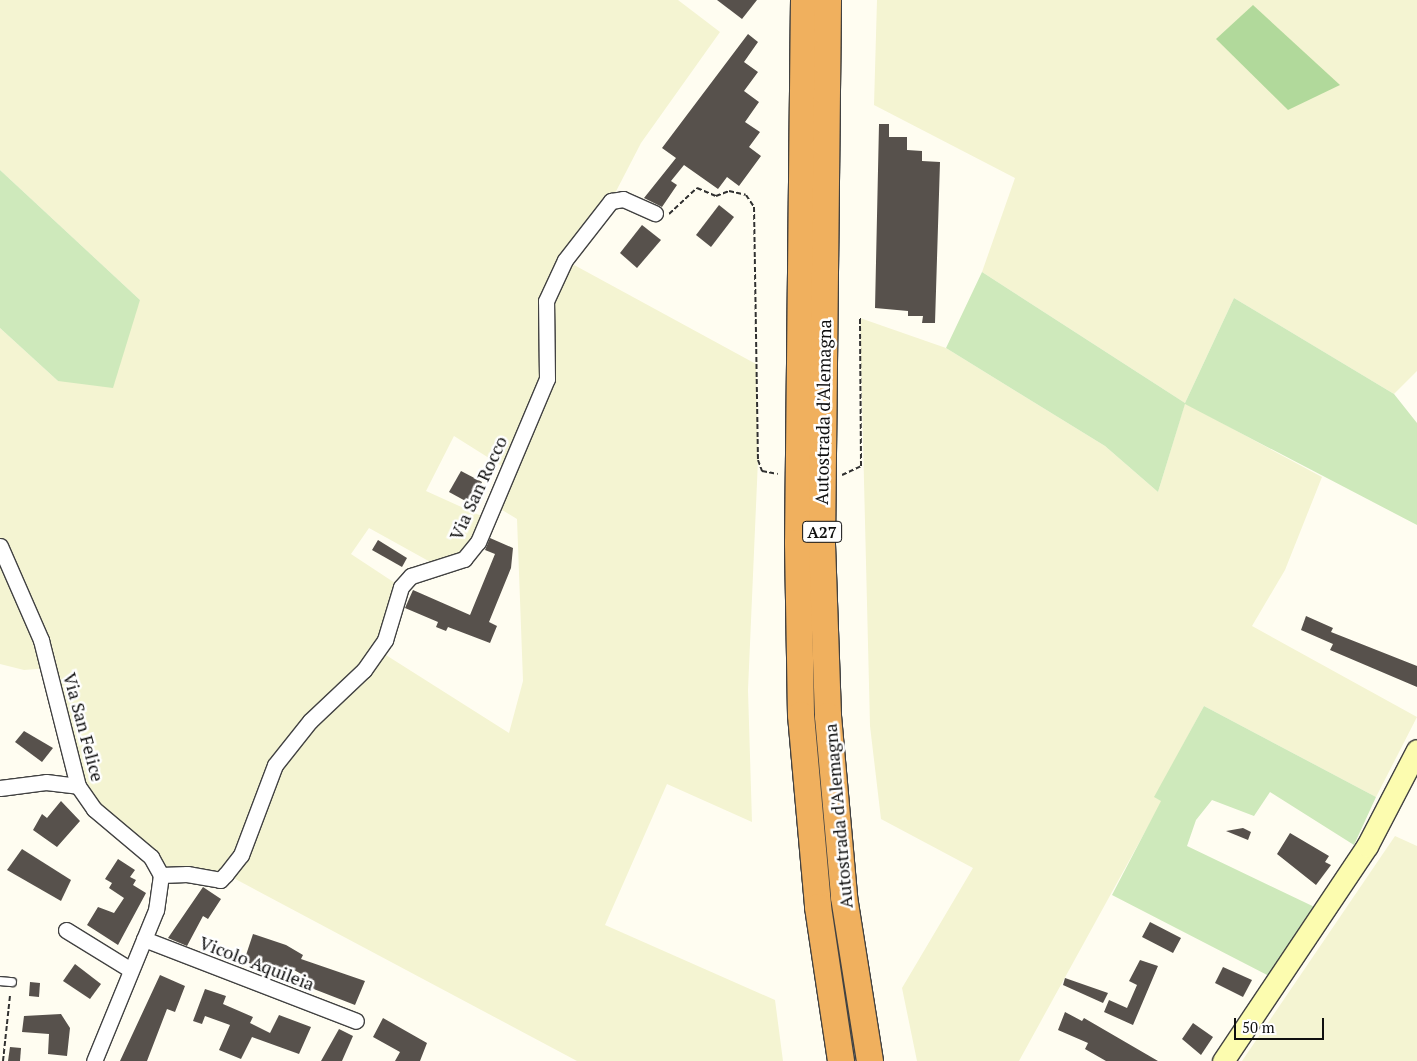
<!DOCTYPE html>
<html>
<head>
<meta charset="utf-8">
<style>
  body { margin:0 }
  #map { position:relative; width:1417px; height:1061px; overflow:hidden; background:#fffdf1; font-family:"PT Serif",serif }
  div>[style] { position:absolute }
  [style*='--x'] { left:calc(var(--x)*1px); top:calc(var(--y)*1px); width:calc(var(--w)*1px); rotate:calc(var(--a)*1deg) }
  .farmland>* { inset:0; background:#f4f4d2 }
  .green>* { inset:0; background:#cee9bb }
  .forest>* { inset:0; background:#b1d99b }
  .building>* { inset:0; background:#57514c }
  .path>* { height:2px; margin-top:-1px; transform-origin:0; background:repeating-linear-gradient(90deg,#313131 0 5px,transparent 0 7.5px) }
  .roads { filter:drop-shadow(1px 0 #424242) drop-shadow(-1px 0 #424242) drop-shadow(0 1px #424242) drop-shadow(0 -1px #424242) }
  .service>* { height:8px; margin:-4px; padding:0 4px; transform-origin:4px; border-radius:4px; background:#fff }
  .minor>* { height:15px; margin:-7.5px; padding:0 7.5px; transform-origin:7.5px; border-radius:7.5px; background:#fff }
  .secondary>* { height:21px; margin:-10.5px; padding:0 10.5px; transform-origin:10.5px; border-radius:10.5px; background:#fcfcaf }
  .motorway>* { height:26px; margin:-13px; padding:0 13px; transform-origin:13px; border-radius:13px; background:#f0b05e }
  span { translate:-50% -50%; white-space:nowrap; text-align:center; line-height:1.15; -webkit-text-stroke:5px #fff; paint-order:stroke }
  .shield-label span { padding:1px 4px; background:#fff; border:1px solid; border-radius:4px; -webkit-text-stroke-width:0 }
  .shield-label { font-size:16px; color:#0f0f0f; font-weight:700 }
  .street-label { font-size:18px; color:#0f0f0f }
  .scale { position:absolute; left:1234px; top:1018px; width:90px; height:22px; box-sizing:border-box; border:2px solid #0f0f0f; border-top:0; padding-left:6px; font-size:15px; line-height:18px; white-space:nowrap; color:#0f0f0f; -webkit-text-stroke:4px #fff; paint-order:stroke }
</style>
</head>
<body>
<div id="map">
  <div class="farmland">
    <div style="clip-path:polygon(evenodd,0 0,678px 0,720px 32px,641px 143px,611px 201px,565px 260px,756px 364px,758px 460px,748px 690px,752px 822px,667px 784px,605px 925px,775px 1000px,783px 1061px,577px 1061px,226px 874px,161px 875px,85px 798px,49px 668px,24px 670px,0 664px,0 328px,58px 381px,140px 300px,0 170px,0 0,454px 436px,508px 470px,494px 505px,517px 519px,523px 681px,509px 733px,378px 650px,401px 587px,351px 554px,369px 528px,443px 569px,478px 542px,488px 519px,426px 491px,454px 436px)"></div>
    <div style="clip-path:polygon(877px 0,1417px 0,1417px 371px,1394px 394px,1234px 298px,1185px 403px,1322px 477px,1285px 570px,1252px 626px,1417px 717px,1376px 797px,1204px 706px,1155px 797px,1162px 801px,1019px 1061px,917px 1061px,902px 988px,973px 868px,881px 819px,870px 726px,860px 318px,946px 348px,1105px 446px,1158px 492px,1185px 403px,982px 272px,1015px 178px,874px 105px)"></div>
    <div style="clip-path:polygon(1395px 836px,1417px 846px,1417px 1061px,1242px 1061px)"></div>
  </div>
  <div class="green">
    <div style="clip-path:polygon(0 170px,140px 300px,113px 388px,58px 381px,0 328px)"></div>
    <div style="clip-path:polygon(982px 272px,1185px 403px,1234px 298px,1394px 394px,1417px 423px,1417px 525px,1185px 404px,1158px 492px,1105px 446px,946px 348px)"></div>
    <div style="clip-path:polygon(1204px 706px,1376px 797px,1354px 845px,1270px 792px,1254px 816px,1212px 800px,1196px 820px,1187px 846px,1325px 912px,1279px 981px,1112px 895px,1161px 801px,1154px 797px)"></div>
  </div>
  <div class="forest">
    <div style="clip-path:polygon(1253px 5px,1340px 85px,1288px 110px,1216px 39px)"></div>
  </div>
  <div class="building">
    <div style="clip-path:polygon(717px 0,757px 0,742px 19px)"></div>
    <div style="clip-path:polygon(748px 34px,758px 42px,744px 62px,758px 72px,744px 91px,759px 102px,745px 122px,760px 132px,749px 147px,761px 156px,739px 186px,727px 177px,718px 189px,684px 165px,671px 181px,677px 185px,662px 207px,644px 198px,676px 158px,662px 148px)"></div>
    <div style="clip-path:polygon(879px 124px,889px 124px,889px 137px,907px 137px,907px 150px,922px 151px,922px 161px,940px 162px,935px 323px,922px 323px,923px 316px,908px 316px,908px 311px,875px 308px)"></div>
    <div style="clip-path:polygon(719px 205px,734px 217px,711px 247px,696px 235px)"></div>
    <div style="clip-path:polygon(642px 225px,661px 240px,637px 268px,620px 253px)"></div>
    <div style="clip-path:polygon(461px 471px,482px 482px,471px 504px,449px 492px)"></div>
    <div style="clip-path:polygon(490px 538px,513px 548px,511px 568px,489px 622px,497px 626px,490px 643px,448px 627px,446px 631px,436px 627px,438px 622px,405px 608px,413px 590px,470px 615px,495px 554px,485px 550px)"></div>
    <div style="clip-path:polygon(378px 540px,407px 558px,402px 567px,372px 550px)"></div>
    <div style="clip-path:polygon(1306px 616px,1333px 628px,1331px 632px,1417px 666px,1417px 687px,1330px 650px,1333px 644px,1301px 630px)"></div>
    <div style="clip-path:polygon(24px 731px,53px 748px,42px 762px,15px 742px)"></div>
    <div style="clip-path:polygon(61px 801px,80px 821px,57px 847px,33px 830px,42px 814px,47px 818px)"></div>
    <div style="clip-path:polygon(1243px 828px,1251px 832px,1248px 840px,1226px 831px)"></div>
    <div style="clip-path:polygon(1290px 833px,1329px 856px,1325px 862px,1331px 865px,1316px 885px,1277px 854px)"></div>
    <div style="clip-path:polygon(22px 849px,71px 880px,61px 901px,7px 870px)"></div>
    <div style="clip-path:polygon(118px 859px,135px 870px,130px 877px,136px 880px,133px 885px,146px 893px,118px 945px,87px 925px,98px 907px,114px 913px,124px 898px,109px 888px,112px 883px,105px 879px)"></div>
    <div style="clip-path:polygon(203px 887px,221px 899px,208px 919px,203px 916px,187px 946px,168px 938px)"></div>
    <div style="clip-path:polygon(1150px 922px,1181px 938px,1173px 953px,1142px 937px)"></div>
    <div style="clip-path:polygon(253px 934px,286px 945px,303px 955px,301px 959px,365px 981px,355px 1005px,306px 986px,309px 978px,292px 969px,288px 978px,261px 963px,259px 967px,244px 961px)"></div>
    <div style="clip-path:polygon(1140px 960px,1158px 966px,1133px 1025px,1104px 1012px,1109px 1000px,1127px 1008px,1137px 985px,1129px 981px)"></div>
    <div style="clip-path:polygon(75px 964px,101px 984px,90px 999px,63px 981px)"></div>
    <div style="clip-path:polygon(1223px 967px,1252px 980px,1243px 997px,1215px 983px)"></div>
    <div style="clip-path:polygon(160px 975px,185px 986px,175px 1012px,167px 1009px,147px 1061px,120px 1061px)"></div>
    <div style="clip-path:polygon(1065px 978px,1108px 993px,1103px 1003px,1063px 985px)"></div>
    <div style="clip-path:polygon(30px 982px,40px 983px,39px 997px,29px 996px)"></div>
    <div style="clip-path:polygon(205px 989px,226px 996px,223px 1004px,253px 1017px,250px 1023px,270px 1033px,279px 1015px,311px 1027px,299px 1054px,252px 1037px,241px 1059px,219px 1050px,230px 1025px,205px 1016px,202px 1024px,193px 1021px)"></div>
    <div style="clip-path:polygon(1065px 1012px,1082px 1021px,1084px 1018px,1158px 1061px,1106px 1061px,1085px 1049px,1088px 1043px,1058px 1030px)"></div>
    <div style="clip-path:polygon(61px 1014px,70px 1028px,67px 1056px,48px 1054px,49px 1034px,22px 1032px,24px 1016px)"></div>
    <div style="clip-path:polygon(383px 1018px,427px 1043px,420px 1061px,395px 1061px,400px 1052px,373px 1037px)"></div>
    <div style="clip-path:polygon(1193px 1023px,1213px 1037px,1201px 1055px,1182px 1039px)"></div>
    <div style="clip-path:polygon(339px 1029px,353px 1036px,342px 1061px,321px 1061px)"></div>
    <div style="clip-path:polygon(10px 1047px,21px 1048px,20px 1061px,8px 1061px)"></div>
  </div>
  <div class="path">
    <div style="--x:669;--y:214;--w:38;--a:-43"></div>
    <div style="--x:697;--y:188;--w:21;--a:23"></div>
    <div style="--x:716;--y:196;--w:14;--a:-21"></div>
    <div style="--x:729;--y:191;--w:17;--a:13"></div>
    <div style="--x:746;--y:195;--w:14;--a:56"></div>
    <div style="--x:754;--y:207;--w:253;--a:89.1"></div>
    <div style="--x:758;--y:460;--w:12;--a:70"></div>
    <div style="--x:762;--y:471;--w:16;--a:11"></div>
    <div style="--x:842;--y:475;--w:21;--a:-25"></div>
    <div style="--x:861;--y:466;--w:148;--a:-90.4"></div>
    <div style="--x:3;--y:1061;--w:66;--a:-83.9"></div>
  </div>
  <div class="roads">
    <div class="service">
      <div style="--x:0;--y:981;--w:12;--a:5"></div>
    </div>
    <div class="minor">
      <div style="--x:0;--y:546;--w:103;--a:66.4"></div>
      <div style="--x:41;--y:640;--w:151;--a:75.8"></div>
      <div style="--x:78;--y:786;--w:28;--a:55"></div>
      <div style="--x:94;--y:809;--w:75;--a:40.1"></div>
      <div style="--x:151;--y:857;--w:21;--a:61"></div>
      <div style="--x:161;--y:875;--w:35;--a:98"></div>
      <div style="--x:156;--y:910;--w:163;--a:112.3"></div>
      <div style="--x:0;--y:788;--w:46;--a:-7.4"></div>
      <div style="--x:46;--y:782;--w:32;--a:7"></div>
      <div style="--x:161;--y:875;--w:26;--a:-2"></div>
      <div style="--x:187;--y:874;--w:34;--a:10"></div>
      <div style="--x:220;--y:880;--w:8;--a:-45"></div>
      <div style="--x:226;--y:874;--w:24;--a:-52"></div>
      <div style="--x:241;--y:855;--w:96;--a:-69.3"></div>
      <div style="--x:275;--y:765;--w:56;--a:-51.5"></div>
      <div style="--x:310;--y:721;--w:74;--a:-43.4"></div>
      <div style="--x:364;--y:670;--w:37;--a:-55"></div>
      <div style="--x:385;--y:640;--w:55;--a:-73.2"></div>
      <div style="--x:401;--y:587;--w:15;--a:-48"></div>
      <div style="--x:411;--y:576;--w:56;--a:-17.8"></div>
      <div style="--x:464;--y:559;--w:22;--a:-51"></div>
      <div style="--x:478;--y:542;--w:177;--a:-67.1"></div>
      <div style="--x:547;--y:379;--w:78;--a:-90.7"></div>
      <div style="--x:546;--y:301;--w:45;--a:-65.1"></div>
      <div style="--x:565;--y:260;--w:75;--a:-52.1"></div>
      <div style="--x:611;--y:201;--w:12;--a:-9"></div>
      <div style="--x:623;--y:199;--w:35;--a:24"></div>
      <div style="--x:66;--y:930;--w:76;--a:31.6"></div>
      <div style="--x:144;--y:939;--w:227;--a:21.1"></div>
    </div>
    <div class="secondary">
      <div style="--x:1223;--y:1061;--w:259;--a:-56.2"></div>
      <div style="--x:1367;--y:846;--w:108;--a:-62.5"></div>
    </div>
    <div class="motorway">
      <div style="--x:804;--y:0;--w:543;--a:90.63"></div>
      <div style="--x:798;--y:543;--w:172;--a:89"></div>
      <div style="--x:801;--y:715;--w:193;--a:84.9"></div>
      <div style="--x:818;--y:907;--w:156;--a:81.5"></div>
      <div style="--x:828;--y:0;--w:544;--a:90.63"></div>
      <div style="--x:822;--y:544;--w:172;--a:88"></div>
      <div style="--x:828;--y:716;--w:182;--a:84.9"></div>
      <div style="--x:844;--y:897;--w:166;--a:81"></div>
    </div>
  </div>
  <div class="shield-label">
    <span style="left:822px;top:532px">A27</span>
  </div>
  <div class="street-label">
    <span style="left:823px;top:412px;rotate:-89deg">Autostrada d'Alemagna</span>
    <span style="left:478px;top:488px;rotate:-65deg">Via San Rocco</span>
    <span style="left:84px;top:727px;rotate:75deg">Via San Felice</span>
    <span style="left:838px;top:816px;rotate:-95deg">Autostrada d'Alemagna</span>
    <span style="left:257px;top:963px;rotate:21deg">Vicolo Aquileia</span>
  </div>
  <div class="scale">50 m</div>
</div>
</body>
</html>
